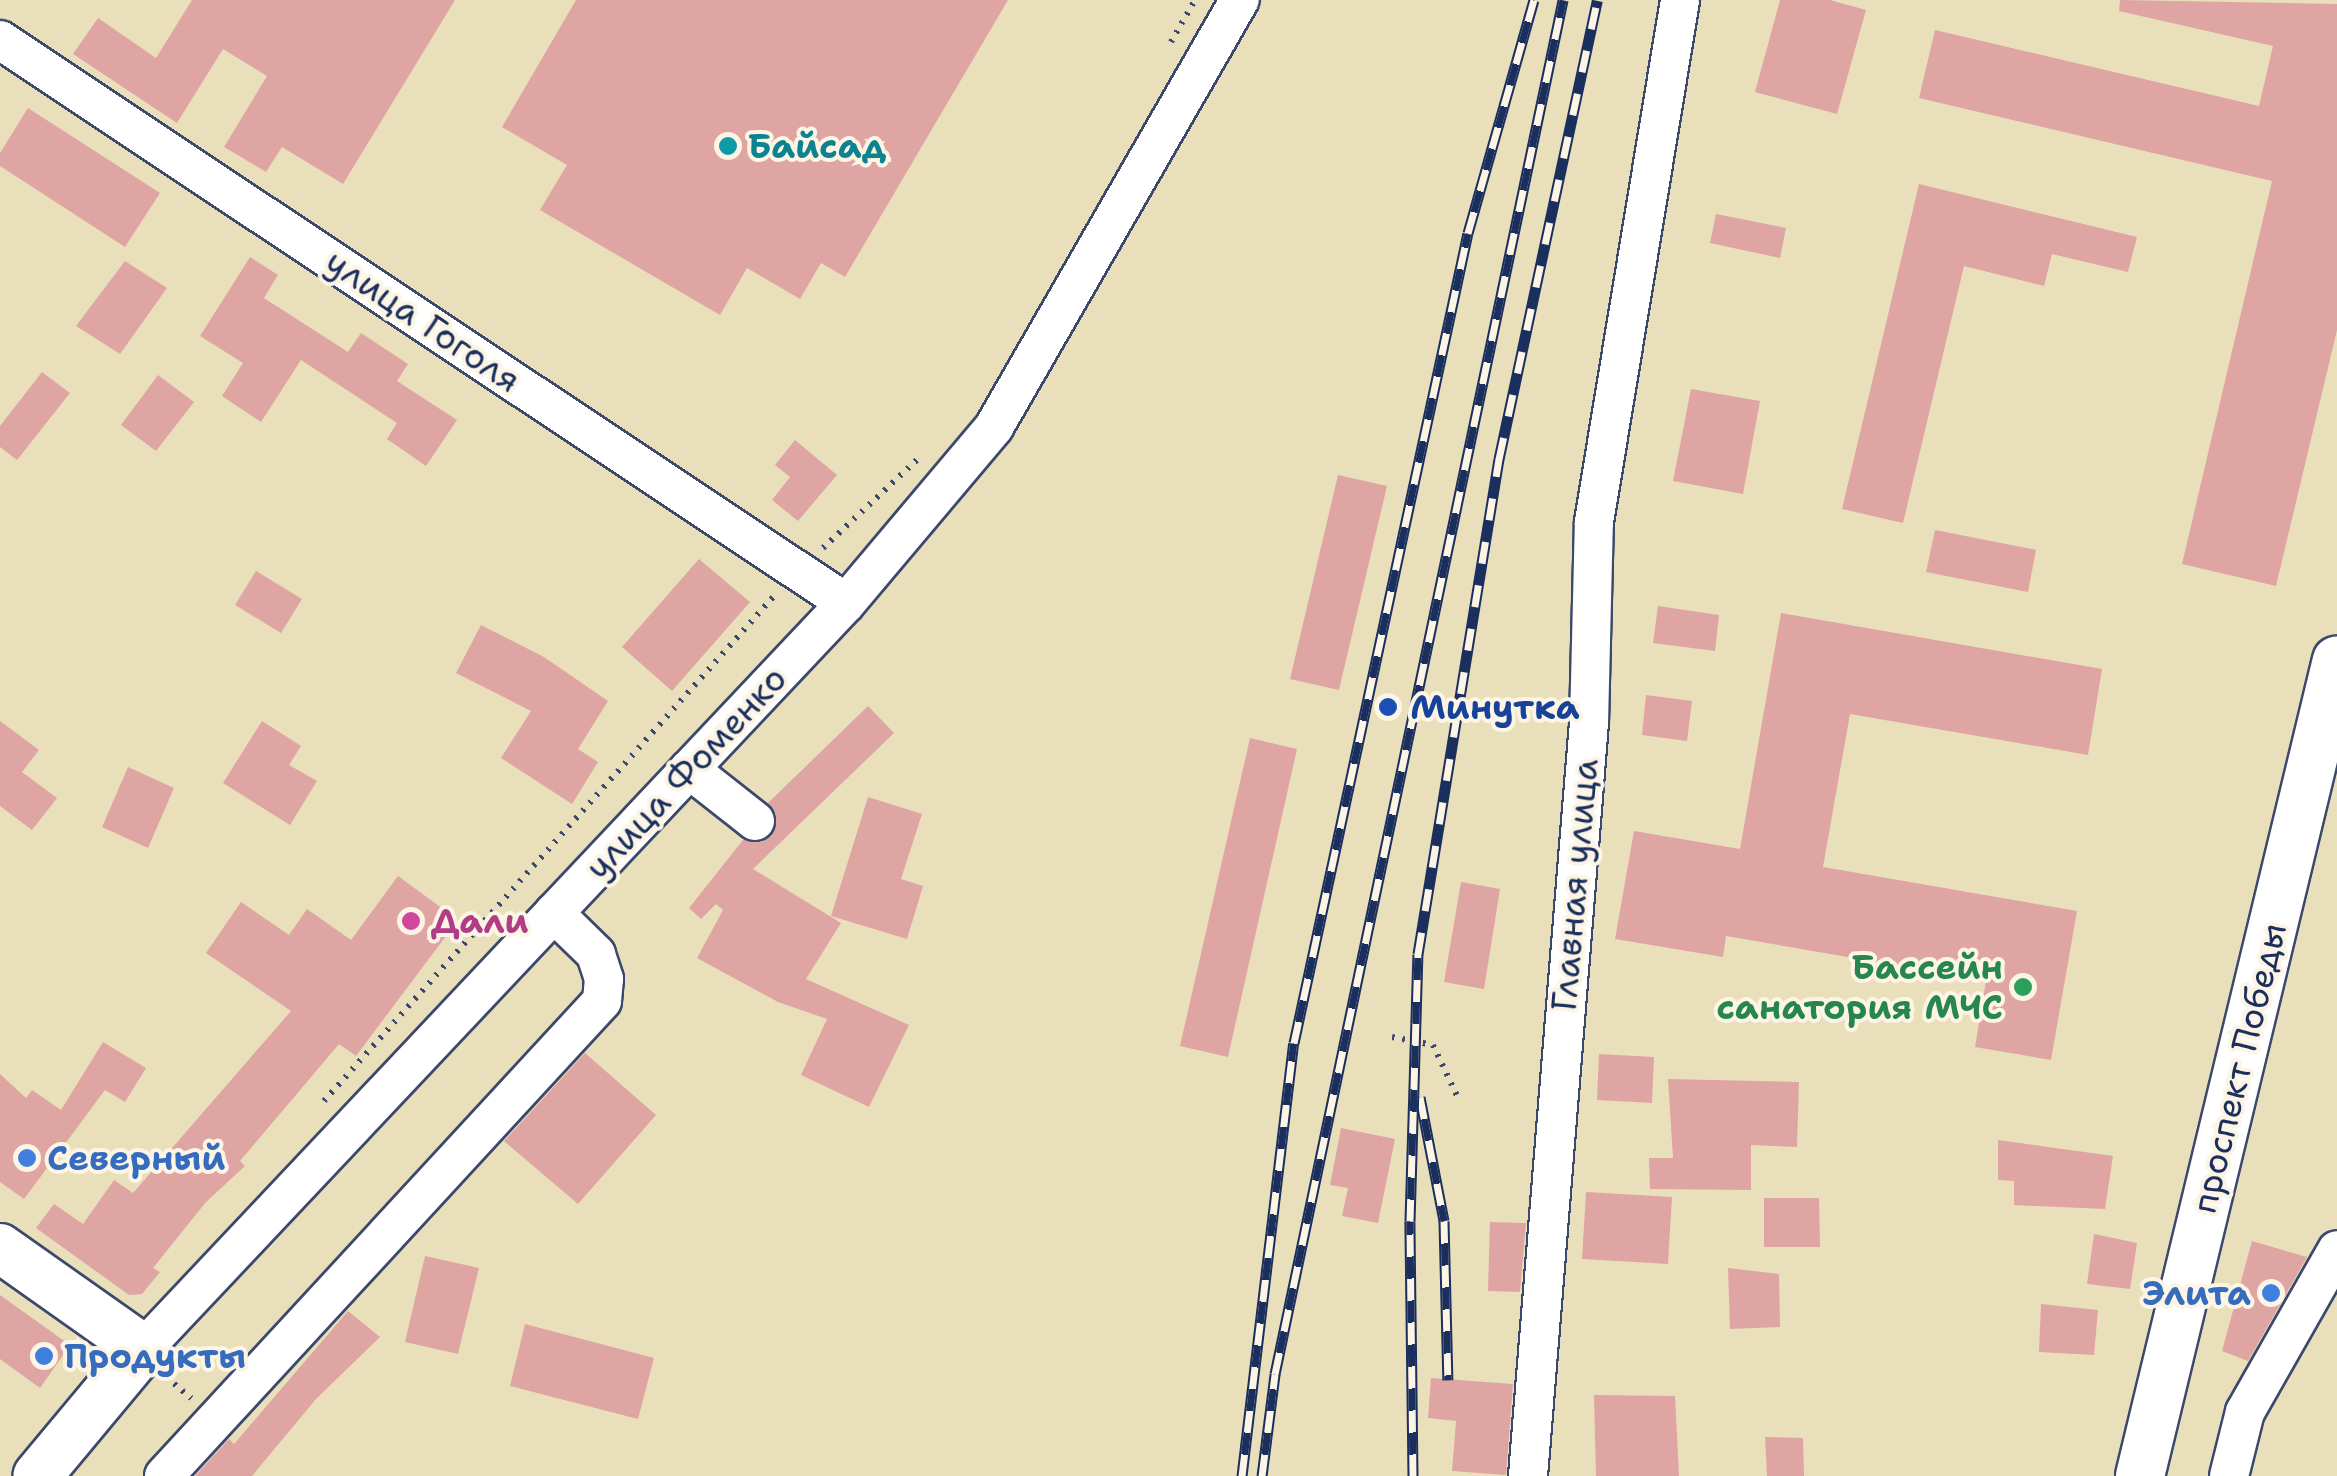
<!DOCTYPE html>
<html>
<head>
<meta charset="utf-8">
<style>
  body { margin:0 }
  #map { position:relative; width:2337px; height:1476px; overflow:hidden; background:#eadfbb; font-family:"Shantell Sans",sans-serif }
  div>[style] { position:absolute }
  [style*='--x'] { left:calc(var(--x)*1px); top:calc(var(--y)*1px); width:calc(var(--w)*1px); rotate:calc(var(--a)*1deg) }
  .building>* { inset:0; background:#dfa5a3 }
  .path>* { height:6px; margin-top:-3px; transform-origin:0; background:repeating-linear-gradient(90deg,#3a496c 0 2.5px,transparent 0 10.5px) }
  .roads { filter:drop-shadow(2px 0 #3a496c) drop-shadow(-2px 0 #3a496c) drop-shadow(0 2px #3a496c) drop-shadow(0 -2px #3a496c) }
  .minor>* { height:38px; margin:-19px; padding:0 19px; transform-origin:19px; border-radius:19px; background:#fff }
  .major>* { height:48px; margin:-24px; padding:0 24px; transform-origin:24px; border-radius:24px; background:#fff }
  .rail>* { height:11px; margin-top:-5.5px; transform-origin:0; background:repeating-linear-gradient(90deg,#fcf5e5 0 22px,#1b2f5e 0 44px); box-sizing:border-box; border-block:2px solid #1b2f5e }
  .dots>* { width:28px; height:28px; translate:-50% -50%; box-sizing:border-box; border:5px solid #fcf5e5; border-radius:50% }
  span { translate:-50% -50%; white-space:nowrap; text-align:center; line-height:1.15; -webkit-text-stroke:8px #fcf5e5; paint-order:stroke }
  .culture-label { font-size:35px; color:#0d838f; font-weight:700 }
  .left { translate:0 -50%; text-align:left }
  .street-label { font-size:35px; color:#1b2f5e }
  .transit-label { font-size:35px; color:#164399; font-weight:700 }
  .hotel-label { font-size:35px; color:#b23c85; font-weight:700 }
  .leisure-label { font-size:35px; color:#27864d; font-weight:700 }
  .right { translate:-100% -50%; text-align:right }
  .shop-label { font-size:35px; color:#366cbe; font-weight:700 }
</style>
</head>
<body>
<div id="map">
  <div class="building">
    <div style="clip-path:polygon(192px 0,455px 0,343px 184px,282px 147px,266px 172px,224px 147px,267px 76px,223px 49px,177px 123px,73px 54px,98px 18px,156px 58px)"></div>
    <div style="clip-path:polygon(576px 0,1008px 0,845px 277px,821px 263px,800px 299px,747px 268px,720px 315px,540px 210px,567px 165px,502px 127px)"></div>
    <div style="clip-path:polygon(1780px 0,1830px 0,1866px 10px,1837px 114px,1755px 92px)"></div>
    <div style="clip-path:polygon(2120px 0,2337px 4px,2337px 330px,2276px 586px,2182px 564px,2272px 181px,1919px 98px,1935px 30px,2259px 106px,2273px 46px,2119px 11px)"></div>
    <div style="clip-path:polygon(28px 108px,160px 193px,125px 247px,0 166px,0 153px)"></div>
    <div style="clip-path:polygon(1919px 184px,2137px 237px,2128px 272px,2052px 254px,2044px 286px,1964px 266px,1903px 523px,1842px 509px)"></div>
    <div style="clip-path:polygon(1716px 214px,1786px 228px,1780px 258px,1710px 243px)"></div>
    <div style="clip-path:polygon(250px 257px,278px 275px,264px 298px,348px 352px,361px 333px,408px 364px,397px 381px,457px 420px,426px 466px,387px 439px,397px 423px,301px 360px,261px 422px,222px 396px,243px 363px,200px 336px)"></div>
    <div style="clip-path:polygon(125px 261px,167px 288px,120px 354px,76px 326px)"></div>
    <div style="clip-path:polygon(42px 372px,70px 393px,17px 460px,0 447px,0 426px)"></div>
    <div style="clip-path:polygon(158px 375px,194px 402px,156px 451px,121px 425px)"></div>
    <div style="clip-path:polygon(1691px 389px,1760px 401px,1743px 494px,1673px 481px)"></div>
    <div style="clip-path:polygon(795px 440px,837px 475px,798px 521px,772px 500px,790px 477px,775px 465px)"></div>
    <div style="clip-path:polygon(1338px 475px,1387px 486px,1339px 690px,1290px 679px)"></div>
    <div style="clip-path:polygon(1935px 530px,2036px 550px,2028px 592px,1926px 572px)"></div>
    <div style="clip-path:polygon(699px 559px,750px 602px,672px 691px,622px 647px)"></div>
    <div style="clip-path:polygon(256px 571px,302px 599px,281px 633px,235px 605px)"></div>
    <div style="clip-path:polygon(1658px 606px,1719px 615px,1715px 651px,1653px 643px)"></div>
    <div style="clip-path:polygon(1781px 613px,2102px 669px,2088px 755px,1850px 714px,1823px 867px,2077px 911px,2051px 1060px,1975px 1047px,1986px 981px,1726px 936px,1723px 957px,1615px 939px,1634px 831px,1740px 849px)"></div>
    <div style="clip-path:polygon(481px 625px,544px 657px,608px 701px,578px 749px,598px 762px,572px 804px,501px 758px,531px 711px,456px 673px)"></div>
    <div style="clip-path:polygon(1646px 695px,1692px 701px,1687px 741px,1642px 735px)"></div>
    <div style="clip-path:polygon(868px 706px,894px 733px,753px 869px,841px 923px,806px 979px,909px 1025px,869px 1107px,801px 1075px,827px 1019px,778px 1002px,697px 958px,723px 910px,716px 904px,701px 919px,689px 908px,743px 840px,762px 842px,772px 836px,776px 814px,768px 803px)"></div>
    <div style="clip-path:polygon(0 721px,39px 750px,22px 772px,57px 798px,32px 830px,0 806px)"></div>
    <div style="clip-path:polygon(262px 721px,301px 746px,289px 765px,317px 781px,290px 825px,223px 783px)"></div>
    <div style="clip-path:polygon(1250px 738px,1297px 749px,1228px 1057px,1180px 1046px)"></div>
    <div style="clip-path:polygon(128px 767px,174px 788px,148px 848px,102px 827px)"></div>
    <div style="clip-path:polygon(868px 797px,922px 814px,901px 879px,923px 886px,907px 939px,831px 916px)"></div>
    <div style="clip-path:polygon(398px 876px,458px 920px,356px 1056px,339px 1044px,240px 1161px,245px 1166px,206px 1202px,153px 1268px,160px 1272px,142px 1294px,129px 1295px,36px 1228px,54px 1204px,83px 1224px,114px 1180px,133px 1193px,291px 1011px,206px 953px,241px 902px,289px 935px,307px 909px,351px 940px)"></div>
    <div style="clip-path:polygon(1461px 882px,1500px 889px,1484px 989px,1444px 982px)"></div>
    <div style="clip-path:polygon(103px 1042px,146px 1068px,125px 1102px,105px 1090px,24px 1199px,0 1182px,0 1074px,26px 1098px,32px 1090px,61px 1110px)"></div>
    <div style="clip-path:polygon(585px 1053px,656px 1115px,578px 1204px,504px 1141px)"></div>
    <div style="clip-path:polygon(1599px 1054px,1654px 1057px,1652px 1103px,1597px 1100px)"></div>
    <div style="clip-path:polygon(1668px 1079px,1799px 1082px,1797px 1147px,1751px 1145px,1751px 1190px,1650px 1189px,1649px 1158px,1673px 1158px)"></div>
    <div style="clip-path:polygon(1341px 1128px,1395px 1139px,1378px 1223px,1342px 1216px,1348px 1188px,1330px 1185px)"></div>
    <div style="clip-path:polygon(1998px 1140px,2113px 1156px,2105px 1209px,2014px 1205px,2014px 1181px,1998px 1180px)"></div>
    <div style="clip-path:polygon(1586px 1192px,1672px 1197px,1668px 1264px,1582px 1259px)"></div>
    <div style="clip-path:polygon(1764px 1198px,1819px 1198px,1820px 1247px,1764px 1247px)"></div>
    <div style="clip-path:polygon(1490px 1222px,1526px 1223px,1520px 1292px,1488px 1291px)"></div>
    <div style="clip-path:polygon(2094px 1234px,2137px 1243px,2130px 1289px,2087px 1284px)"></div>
    <div style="clip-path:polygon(2252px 1241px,2307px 1257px,2248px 1361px,2222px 1351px)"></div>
    <div style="clip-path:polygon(425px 1256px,479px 1268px,458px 1354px,405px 1342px)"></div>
    <div style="clip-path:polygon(1728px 1268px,1779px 1274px,1780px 1327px,1730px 1329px)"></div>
    <div style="clip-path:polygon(0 1295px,70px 1345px,40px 1388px,0 1359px)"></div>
    <div style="clip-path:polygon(2041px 1304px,2098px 1310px,2094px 1355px,2039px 1352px)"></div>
    <div style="clip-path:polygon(348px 1311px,380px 1337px,316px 1399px,252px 1476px,195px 1476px,229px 1439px,234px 1444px)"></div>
    <div style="clip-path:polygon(525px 1324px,654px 1358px,638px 1419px,510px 1386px)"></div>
    <div style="clip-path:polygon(1431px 1378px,1513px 1384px,1506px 1475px,1452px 1471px,1456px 1421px,1428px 1418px)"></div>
    <div style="clip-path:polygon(1594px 1395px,1675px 1396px,1679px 1476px,1596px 1476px)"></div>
    <div style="clip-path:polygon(1765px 1437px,1803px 1438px,1804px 1476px,1767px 1476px)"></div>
  </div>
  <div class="path">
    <div style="--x:1171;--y:42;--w:48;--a:-60.3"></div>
    <div style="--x:823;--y:548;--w:133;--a:-43.2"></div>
    <div style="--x:1392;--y:1037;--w:42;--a:11"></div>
    <div style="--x:1433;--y:1045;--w:59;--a:64.7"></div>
    <div style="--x:324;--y:1101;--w:678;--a:-48.29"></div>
    <div style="--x:166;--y:1377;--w:33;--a:40"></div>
  </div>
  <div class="roads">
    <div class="minor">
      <div style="--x:0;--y:40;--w:1016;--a:33.64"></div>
      <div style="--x:689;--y:769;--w:84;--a:38.2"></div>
      <div style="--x:143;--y:1349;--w:1025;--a:-46.7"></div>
      <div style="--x:846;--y:603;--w:230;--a:-49.9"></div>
      <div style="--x:994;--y:427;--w:493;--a:-60.1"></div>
      <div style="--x:164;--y:1476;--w:646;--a:-47.32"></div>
      <div style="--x:602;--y:1001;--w:22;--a:-85"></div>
      <div style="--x:604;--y:979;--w:26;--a:-108"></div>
      <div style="--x:596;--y:954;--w:59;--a:-135.7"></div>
      <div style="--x:1528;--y:1476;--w:755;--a:-85.37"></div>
      <div style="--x:1589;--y:723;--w:201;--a:-88.6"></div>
      <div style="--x:1594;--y:522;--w:529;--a:-80.64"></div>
      <div style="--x:2229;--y:1476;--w:66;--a:-76"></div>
      <div style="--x:2245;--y:1412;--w:186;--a:-60.4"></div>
    </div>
    <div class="major">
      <div style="--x:0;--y:1248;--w:175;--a:35.2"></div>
      <div style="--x:143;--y:1349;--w:165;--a:129.8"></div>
      <div style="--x:2140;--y:1476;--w:839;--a:-76.43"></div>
    </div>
  </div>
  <div class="rail">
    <div style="--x:1420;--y:1097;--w:126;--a:79"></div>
    <div style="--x:1444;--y:1221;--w:159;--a:88.6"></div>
    <div style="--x:1242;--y:1476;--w:436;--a:-83.2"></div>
    <div style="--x:1294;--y:1043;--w:828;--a:-77.88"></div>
    <div style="--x:1468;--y:233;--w:242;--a:-74.2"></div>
    <div style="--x:1262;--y:1476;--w:103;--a:-82.7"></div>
    <div style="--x:1275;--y:1374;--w:1404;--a:-78.16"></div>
    <div style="--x:1413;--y:1476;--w:255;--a:-90.7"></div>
    <div style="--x:1410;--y:1221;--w:267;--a:-88.3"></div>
    <div style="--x:1418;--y:954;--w:502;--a:-80.71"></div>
    <div style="--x:1499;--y:459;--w:469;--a:-77.9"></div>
  </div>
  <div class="dots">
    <div style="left:728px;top:146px;background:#0f9aa8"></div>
    <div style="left:1388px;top:707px;background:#1a4fb4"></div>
    <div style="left:411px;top:921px;background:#d1479c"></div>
    <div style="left:2023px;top:987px;background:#2e9e5b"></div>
    <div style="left:27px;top:1158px;background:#3f7fe0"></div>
    <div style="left:2271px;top:1293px;background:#3f7fe0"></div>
    <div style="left:44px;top:1356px;background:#3f7fe0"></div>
  </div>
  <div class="culture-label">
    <span class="left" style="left:748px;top:146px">Байсад</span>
  </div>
  <div class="street-label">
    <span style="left:423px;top:321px;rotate:34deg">улица Гоголя</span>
    <span style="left:686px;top:773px;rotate:-47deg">улица Фоменко</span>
    <span style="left:1575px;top:885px;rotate:-85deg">Главная улица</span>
    <span style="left:2239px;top:1068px;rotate:-76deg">проспект Победы</span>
  </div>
  <div class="transit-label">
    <span class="left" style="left:1410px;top:707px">Минутка</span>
  </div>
  <div class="hotel-label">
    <span class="left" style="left:431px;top:921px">Дали</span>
  </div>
  <div class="leisure-label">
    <span class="right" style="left:2003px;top:987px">Бассейн<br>санатория МЧС</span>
  </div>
  <div class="shop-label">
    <span class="left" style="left:47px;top:1158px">Северный</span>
    <span class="right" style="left:2251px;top:1293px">Элита</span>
    <span class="left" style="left:64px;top:1356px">Продукты</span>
  </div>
</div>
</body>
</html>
